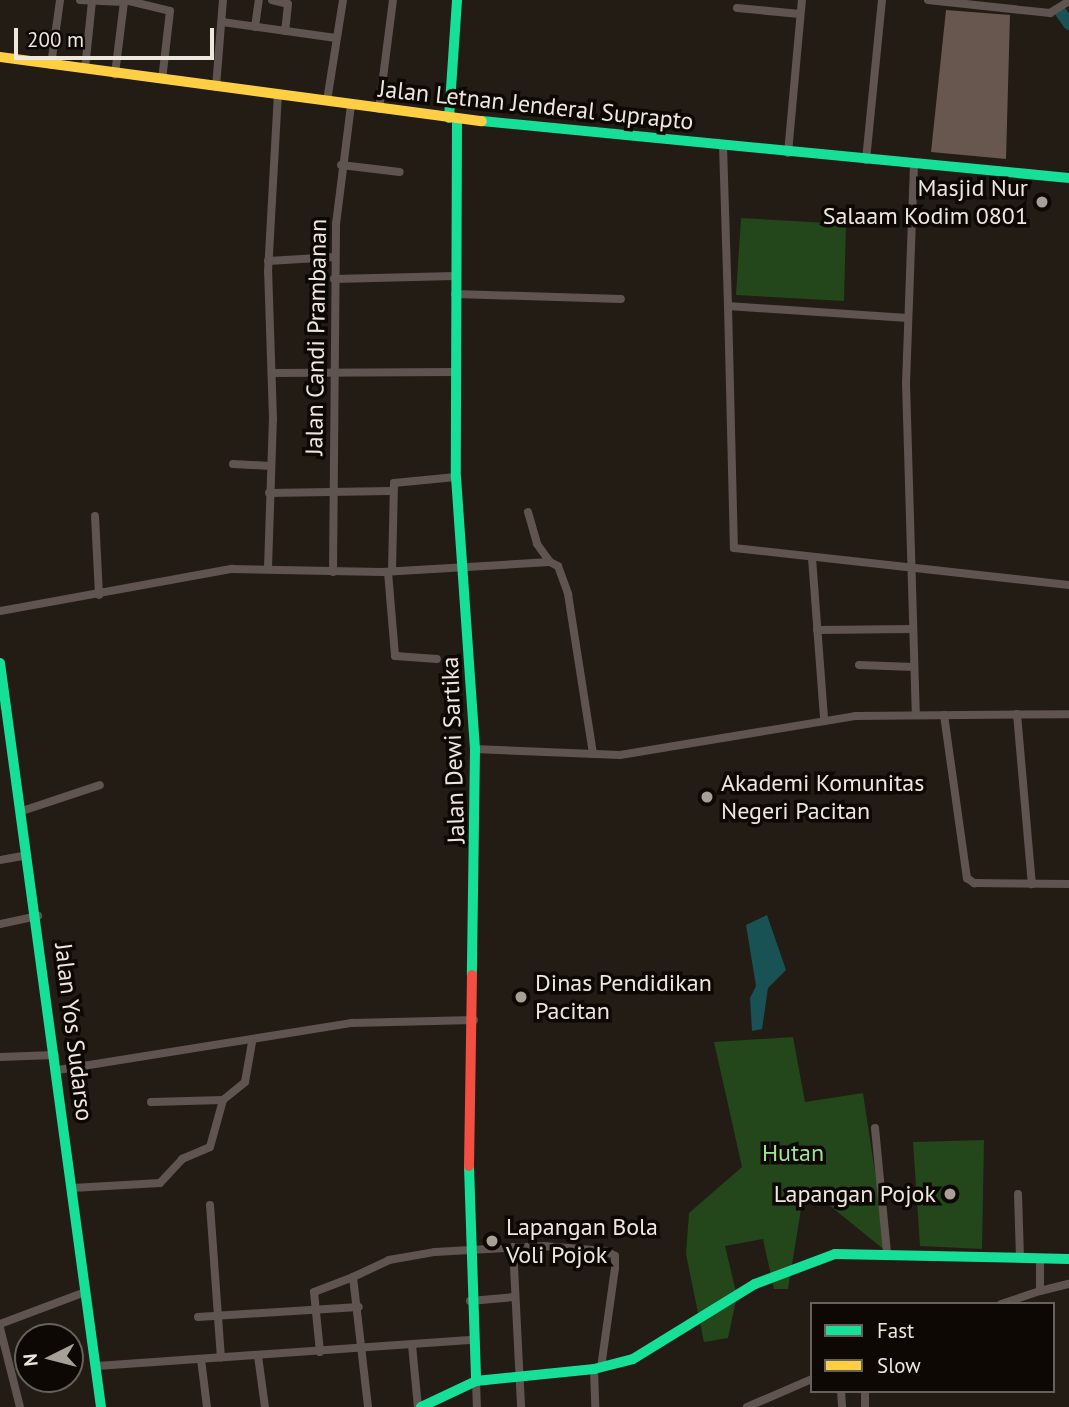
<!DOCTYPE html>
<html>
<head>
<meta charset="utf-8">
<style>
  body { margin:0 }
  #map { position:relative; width:1069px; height:1407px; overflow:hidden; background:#221c14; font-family:"PT Sans",sans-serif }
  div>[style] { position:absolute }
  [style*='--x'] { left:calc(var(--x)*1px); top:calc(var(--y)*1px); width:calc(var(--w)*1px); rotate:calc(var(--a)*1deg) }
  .green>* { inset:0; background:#23461a }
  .water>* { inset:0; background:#195255 }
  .river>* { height:12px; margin:-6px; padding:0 6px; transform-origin:6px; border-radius:6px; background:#195255 }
  .building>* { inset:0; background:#68574f }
  .street>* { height:8px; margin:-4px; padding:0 4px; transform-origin:4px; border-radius:4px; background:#5f5450 }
  .fast>* { height:10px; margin:-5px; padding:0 5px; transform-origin:5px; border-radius:5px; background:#16e098 }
  .slow>* { height:10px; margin:-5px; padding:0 5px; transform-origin:5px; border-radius:5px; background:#ffcf43 }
  .jam>* { height:10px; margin:-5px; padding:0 5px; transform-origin:5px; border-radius:5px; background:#f24e42 }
  .dots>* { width:19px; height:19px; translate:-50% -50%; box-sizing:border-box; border:4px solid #0d0804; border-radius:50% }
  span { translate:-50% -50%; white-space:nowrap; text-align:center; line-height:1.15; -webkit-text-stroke:7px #0d0804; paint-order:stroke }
  .street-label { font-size:24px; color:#eee7dd }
  .poi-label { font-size:24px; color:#eee7dd }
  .right { translate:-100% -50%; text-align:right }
  .left { translate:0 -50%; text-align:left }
  .park-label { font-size:24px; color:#9ee591 }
  .legend { position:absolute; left:810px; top:1302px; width:245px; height:91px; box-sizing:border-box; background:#0d0804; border:2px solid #67615b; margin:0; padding:9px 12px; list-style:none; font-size:21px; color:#eee7dd }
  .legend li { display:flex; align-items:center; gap:14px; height:35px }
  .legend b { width:35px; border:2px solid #67615b }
  .north { position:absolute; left:14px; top:1323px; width:70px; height:70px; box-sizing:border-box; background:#0d0804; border:2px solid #67615b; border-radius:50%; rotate:264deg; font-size:19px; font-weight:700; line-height:28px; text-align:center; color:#eee7dd }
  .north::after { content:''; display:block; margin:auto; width:24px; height:32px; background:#a7a097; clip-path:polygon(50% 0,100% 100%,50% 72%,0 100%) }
  .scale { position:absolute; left:14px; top:28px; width:200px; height:32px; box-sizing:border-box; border:4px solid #eee7dd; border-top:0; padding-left:9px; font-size:21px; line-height:24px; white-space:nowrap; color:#eee7dd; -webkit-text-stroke:5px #0d0804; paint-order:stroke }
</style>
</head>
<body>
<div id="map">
  <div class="green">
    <div style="clip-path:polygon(741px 218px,846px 224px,844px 301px,736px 295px)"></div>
    <div style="clip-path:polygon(793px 1037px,805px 1102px,863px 1093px,887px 1252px,824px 1201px,802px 1203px,788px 1289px,774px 1289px,763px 1239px,725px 1246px,737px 1296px,728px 1338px,704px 1342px,686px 1254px,689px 1213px,742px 1167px,714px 1042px)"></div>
    <div style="clip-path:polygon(984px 1140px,982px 1249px,920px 1246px,913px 1142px)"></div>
  </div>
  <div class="water">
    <div style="clip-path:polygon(767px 915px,786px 970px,768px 988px,762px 1029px,752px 1031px,750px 998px,756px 986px,746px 925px)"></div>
  </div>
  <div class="river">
    <div style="--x:1060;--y:11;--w:16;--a:55"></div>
  </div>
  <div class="building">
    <div style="clip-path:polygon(946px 10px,1010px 15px,1006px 159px,931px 152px)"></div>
  </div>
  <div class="street">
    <div style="--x:80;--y:0;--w:44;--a:2.6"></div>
    <div style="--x:124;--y:2;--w:73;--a:97.1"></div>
    <div style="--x:125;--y:0;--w:46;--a:13.7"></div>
    <div style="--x:170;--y:11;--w:69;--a:96.6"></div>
    <div style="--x:272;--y:0;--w:16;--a:14"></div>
    <div style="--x:288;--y:4;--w:27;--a:96"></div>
    <div style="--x:928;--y:0;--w:123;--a:6.1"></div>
    <div style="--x:1050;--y:13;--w:22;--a:-32"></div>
    <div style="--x:737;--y:8;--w:63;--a:5.4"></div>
    <div style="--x:222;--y:22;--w:115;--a:8"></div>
    <div style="--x:255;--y:27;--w:27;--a:-82"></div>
    <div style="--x:51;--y:65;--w:66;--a:-82.1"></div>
    <div style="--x:85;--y:69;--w:68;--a:-84.1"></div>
    <div style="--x:216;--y:87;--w:87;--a:-85.4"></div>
    <div style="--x:327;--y:101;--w:102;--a:-81"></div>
    <div style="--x:379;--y:109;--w:110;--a:-82.7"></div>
    <div style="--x:723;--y:146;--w:160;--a:88.2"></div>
    <div style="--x:728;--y:306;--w:180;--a:3.8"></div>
    <div style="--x:788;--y:153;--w:154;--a:-84.8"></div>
    <div style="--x:866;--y:160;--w:161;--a:-84.3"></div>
    <div style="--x:341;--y:165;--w:59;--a:6.8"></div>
    <div style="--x:914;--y:165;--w:218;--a:92.1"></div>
    <div style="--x:906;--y:383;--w:330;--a:88.3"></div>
    <div style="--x:268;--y:261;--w:67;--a:-3.4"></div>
    <div style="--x:334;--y:279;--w:121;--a:-1.4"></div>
    <div style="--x:455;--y:294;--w:166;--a:1.7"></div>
    <div style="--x:728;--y:306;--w:242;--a:88.6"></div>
    <div style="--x:734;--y:548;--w:337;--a:6.3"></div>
    <div style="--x:272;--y:373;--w:182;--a:-0.3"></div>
    <div style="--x:233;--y:464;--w:38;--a:3"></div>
    <div style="--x:269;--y:493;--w:121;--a:-0.9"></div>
    <div style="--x:528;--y:512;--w:33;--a:74"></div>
    <div style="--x:537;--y:544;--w:22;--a:54"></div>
    <div style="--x:95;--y:516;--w:79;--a:87.1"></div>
    <div style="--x:812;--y:558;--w:161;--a:85.7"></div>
    <div style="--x:268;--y:568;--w:149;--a:-88.1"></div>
    <div style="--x:273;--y:419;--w:147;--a:-91.9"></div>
    <div style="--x:268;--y:272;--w:177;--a:-86.8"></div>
    <div style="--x:392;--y:571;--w:88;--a:-88.7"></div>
    <div style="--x:394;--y:483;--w:62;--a:-5.5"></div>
    <div style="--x:333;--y:572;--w:348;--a:-89.5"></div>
    <div style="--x:336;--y:224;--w:120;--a:-82.8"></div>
    <div style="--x:388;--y:572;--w:84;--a:85.2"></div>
    <div style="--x:395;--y:656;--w:42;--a:4.1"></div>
    <div style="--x:0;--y:611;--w:236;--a:-10.3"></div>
    <div style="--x:232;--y:569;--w:150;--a:1.1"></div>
    <div style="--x:382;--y:572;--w:168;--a:-3.4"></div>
    <div style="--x:550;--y:562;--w:9;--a:27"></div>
    <div style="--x:558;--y:566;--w:30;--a:70"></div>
    <div style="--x:568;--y:594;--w:162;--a:81.1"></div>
    <div style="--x:817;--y:630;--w:95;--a:-0.6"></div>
    <div style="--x:859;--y:665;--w:55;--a:2.1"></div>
    <div style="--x:1017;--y:714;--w:171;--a:85"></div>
    <div style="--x:944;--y:715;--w:165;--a:82"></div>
    <div style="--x:967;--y:878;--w:9;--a:36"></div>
    <div style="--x:974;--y:883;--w:95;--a:0.6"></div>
    <div style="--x:475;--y:749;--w:145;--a:2.4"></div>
    <div style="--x:620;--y:755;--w:238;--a:-9.4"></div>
    <div style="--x:855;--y:716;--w:214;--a:-0.5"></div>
    <div style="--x:22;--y:811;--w:82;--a:-18.4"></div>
    <div style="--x:0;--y:860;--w:27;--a:-10"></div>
    <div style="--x:0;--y:924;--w:39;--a:-12"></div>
    <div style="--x:0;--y:1057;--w:55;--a:-2.1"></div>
    <div style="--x:58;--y:1070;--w:298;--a:-9.1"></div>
    <div style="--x:352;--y:1023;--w:122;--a:-1.4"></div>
    <div style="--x:151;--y:1102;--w:72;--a:-1.6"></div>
    <div style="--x:875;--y:1128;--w:125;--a:84.5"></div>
    <div style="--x:72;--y:1188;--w:88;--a:-3.3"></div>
    <div style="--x:160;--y:1183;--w:33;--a:-47"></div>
    <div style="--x:182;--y:1159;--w:30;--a:-23"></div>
    <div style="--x:210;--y:1147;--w:49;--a:-74.5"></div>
    <div style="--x:223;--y:1100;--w:28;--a:-39"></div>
    <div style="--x:245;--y:1082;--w:40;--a:-80"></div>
    <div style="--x:1018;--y:1194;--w:64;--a:88.2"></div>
    <div style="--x:210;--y:1205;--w:153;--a:85.9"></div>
    <div style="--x:513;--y:1247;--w:160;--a:87.1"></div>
    <div style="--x:353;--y:1277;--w:40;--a:-25"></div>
    <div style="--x:389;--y:1260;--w:47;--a:-9.9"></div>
    <div style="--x:435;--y:1252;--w:108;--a:-3.2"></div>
    <div style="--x:543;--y:1246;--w:63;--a:4.5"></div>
    <div style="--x:606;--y:1251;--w:10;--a:29"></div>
    <div style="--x:615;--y:1256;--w:12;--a:90"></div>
    <div style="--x:615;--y:1268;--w:100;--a:98"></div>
    <div style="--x:1040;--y:1291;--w:30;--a:-14"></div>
    <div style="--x:470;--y:1301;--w:45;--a:-5.1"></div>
    <div style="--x:1001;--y:1304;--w:41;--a:-18.4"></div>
    <div style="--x:1040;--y:1291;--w:31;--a:-90"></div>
    <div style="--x:198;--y:1317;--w:161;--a:-3.6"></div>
    <div style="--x:0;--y:1324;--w:91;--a:-20.6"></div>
    <div style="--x:0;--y:1328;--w:81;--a:75.8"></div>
    <div style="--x:412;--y:1345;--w:62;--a:84.5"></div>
    <div style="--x:320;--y:1352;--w:60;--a:-95.7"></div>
    <div style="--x:314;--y:1292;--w:42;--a:-21"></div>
    <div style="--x:353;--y:1277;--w:131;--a:83.4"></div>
    <div style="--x:258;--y:1356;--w:51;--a:82.2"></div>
    <div style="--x:201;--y:1359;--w:48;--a:82.9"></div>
    <div style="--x:97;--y:1366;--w:377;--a:-4"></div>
    <div style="--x:594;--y:1369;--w:38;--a:88"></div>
    <div style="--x:476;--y:1381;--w:26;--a:88"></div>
    <div style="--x:841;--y:1391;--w:16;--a:86"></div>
    <div style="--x:865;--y:1391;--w:16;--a:90"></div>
    <div style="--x:747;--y:1407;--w:71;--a:-23.3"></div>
  </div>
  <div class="fast">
    <div style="--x:449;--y:118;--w:118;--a:-86.1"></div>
    <div style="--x:457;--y:119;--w:358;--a:90.2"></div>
    <div style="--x:456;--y:477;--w:273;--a:86"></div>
    <div style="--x:475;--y:749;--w:226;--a:90.8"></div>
    <div style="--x:482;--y:121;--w:590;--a:5.55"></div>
    <div style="--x:0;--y:663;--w:751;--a:82.27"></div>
    <div style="--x:469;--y:1166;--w:215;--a:88.1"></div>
    <div style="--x:421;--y:1407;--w:61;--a:-25.3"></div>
    <div style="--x:476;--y:1381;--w:119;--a:-5.8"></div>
    <div style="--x:594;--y:1369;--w:40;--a:-14.4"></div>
    <div style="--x:633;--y:1359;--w:143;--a:-31.6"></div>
    <div style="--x:755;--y:1284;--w:85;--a:-20.6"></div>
    <div style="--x:835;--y:1254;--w:234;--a:1.2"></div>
  </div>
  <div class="slow">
    <div style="--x:0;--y:57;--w:486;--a:7.6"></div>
  </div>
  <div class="jam">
    <div style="--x:469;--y:1166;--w:191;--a:-89.1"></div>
  </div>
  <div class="dots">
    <div style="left:1042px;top:202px;background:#a7a097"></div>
    <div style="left:707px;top:797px;background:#a7a097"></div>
    <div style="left:521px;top:997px;background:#a7a097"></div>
    <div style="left:950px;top:1194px;background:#a7a097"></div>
    <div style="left:492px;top:1241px;background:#a7a097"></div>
  </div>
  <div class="street-label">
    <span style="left:536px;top:105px;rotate:6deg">Jalan Letnan Jenderal Suprapto</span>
    <span style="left:316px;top:337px;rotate:-89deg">Jalan Candi Prambanan</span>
    <span style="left:453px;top:750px;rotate:-92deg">Jalan Dewi Sartika</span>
    <span style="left:74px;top:1032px;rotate:83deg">Jalan Yos Sudarso</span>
  </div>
  <div class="poi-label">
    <span class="right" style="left:1028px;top:202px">Masjid Nur<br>Salaam Kodim 0801</span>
    <span class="left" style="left:721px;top:797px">Akademi Komunitas<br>Negeri Pacitan</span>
    <span class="left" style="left:535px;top:997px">Dinas Pendidikan<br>Pacitan</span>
    <span class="right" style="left:936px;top:1194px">Lapangan Pojok</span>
    <span class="left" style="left:506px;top:1241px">Lapangan Bola<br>Voli Pojok</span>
  </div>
  <div class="park-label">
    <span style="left:793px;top:1153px">Hutan</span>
  </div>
  <ul class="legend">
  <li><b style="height:9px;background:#16e098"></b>Fast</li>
  <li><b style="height:9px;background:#ffcf43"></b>Slow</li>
  </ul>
  <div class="north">N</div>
  <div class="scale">200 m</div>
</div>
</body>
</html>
